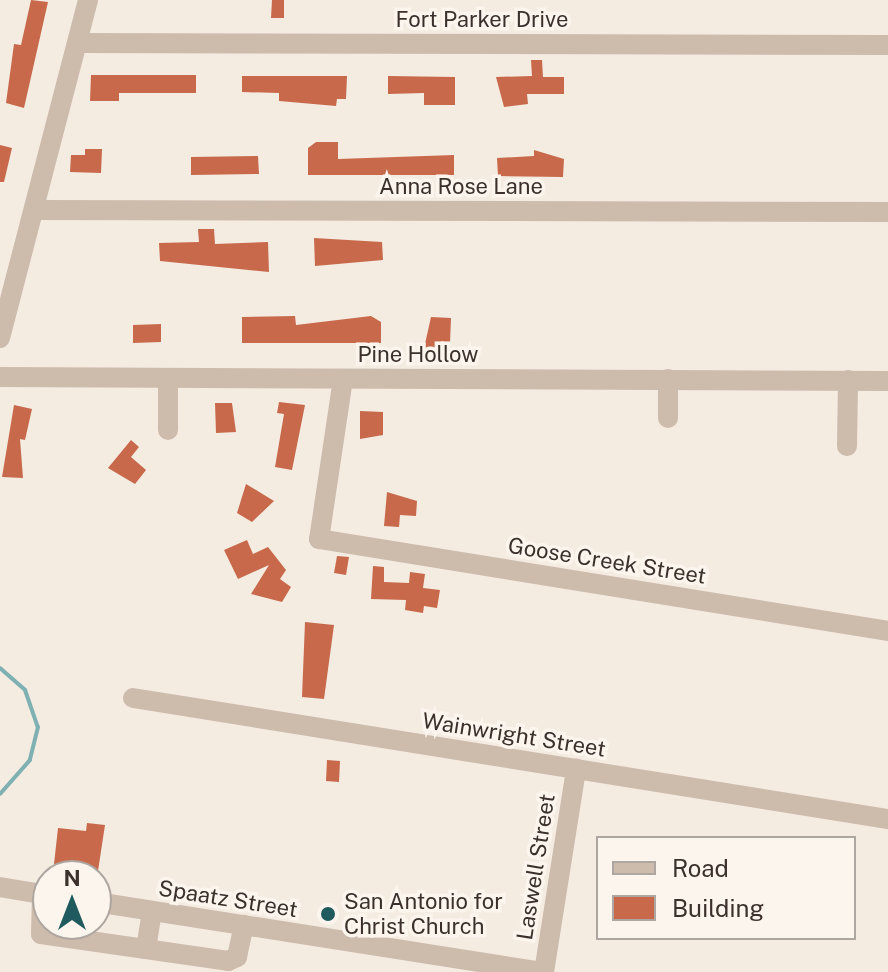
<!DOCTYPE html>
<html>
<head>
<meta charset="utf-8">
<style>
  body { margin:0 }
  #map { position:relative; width:888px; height:972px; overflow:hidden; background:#f4ebe1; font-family:"Public Sans",sans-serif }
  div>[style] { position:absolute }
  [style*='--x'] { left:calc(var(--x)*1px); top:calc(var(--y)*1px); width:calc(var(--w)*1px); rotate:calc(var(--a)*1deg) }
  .stream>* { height:4px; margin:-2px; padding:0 2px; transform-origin:2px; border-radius:2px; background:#7fb0b2 }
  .building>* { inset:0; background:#c8694b }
  .minor>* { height:20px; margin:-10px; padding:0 10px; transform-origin:10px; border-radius:10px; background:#cdbbac }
  .dots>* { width:22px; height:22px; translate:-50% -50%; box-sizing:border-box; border:4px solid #fbf5ee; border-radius:50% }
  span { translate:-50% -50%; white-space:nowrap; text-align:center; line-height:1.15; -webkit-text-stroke:7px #fbf5ee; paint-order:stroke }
  .street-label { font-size:22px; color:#3b302b }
  .poi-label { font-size:22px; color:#3b302b }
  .left { translate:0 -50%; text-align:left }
  .legend { position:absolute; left:596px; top:836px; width:260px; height:104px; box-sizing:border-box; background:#fbf5ee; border:2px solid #aea6a0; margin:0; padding:10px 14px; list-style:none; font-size:24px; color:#3b302b }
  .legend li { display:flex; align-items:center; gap:16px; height:40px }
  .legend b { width:40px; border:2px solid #aea6a0 }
  .north { position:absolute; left:32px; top:860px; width:80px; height:80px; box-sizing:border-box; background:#fbf5ee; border:2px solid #aea6a0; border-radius:50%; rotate:0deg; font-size:22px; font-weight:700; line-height:32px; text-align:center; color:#3b302b }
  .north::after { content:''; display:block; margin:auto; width:28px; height:36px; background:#1f5a5e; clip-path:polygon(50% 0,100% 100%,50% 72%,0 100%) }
</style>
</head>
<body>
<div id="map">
  <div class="stream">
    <div style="--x:0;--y:668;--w:33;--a:41"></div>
    <div style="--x:25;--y:690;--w:39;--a:71"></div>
    <div style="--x:38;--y:727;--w:34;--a:104"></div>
    <div style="--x:30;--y:760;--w:45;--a:131.4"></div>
  </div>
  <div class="building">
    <div style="clip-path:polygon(31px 0,48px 2px,24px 108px,6px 103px,14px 44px,21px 45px)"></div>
    <div style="clip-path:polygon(272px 0,284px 0,284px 18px,271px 18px)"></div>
    <div style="clip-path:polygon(531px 60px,542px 60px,543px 77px,564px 77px,564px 94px,527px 94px,528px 104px,504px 107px,496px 77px,532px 76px)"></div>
    <div style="clip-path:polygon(91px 75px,196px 75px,196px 93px,119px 93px,119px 101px,90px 101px)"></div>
    <div style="clip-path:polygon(242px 76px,347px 76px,346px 99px,337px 99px,336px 106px,279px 101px,279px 93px,242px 92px)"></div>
    <div style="clip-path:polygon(388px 76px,455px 77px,455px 105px,424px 105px,424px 93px,388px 94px)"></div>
    <div style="clip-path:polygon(316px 142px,338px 142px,338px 159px,454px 155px,454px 175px,308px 175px,308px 148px)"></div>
    <div style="clip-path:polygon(0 145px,12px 148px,4px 182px,0 182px)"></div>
    <div style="clip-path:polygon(85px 149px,102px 149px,101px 173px,70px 172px,71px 155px,85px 155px)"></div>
    <div style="clip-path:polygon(534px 150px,564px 159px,563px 177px,498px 176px,497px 158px,534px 156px)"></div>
    <div style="clip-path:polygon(258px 156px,259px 174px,191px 175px,191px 157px)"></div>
    <div style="clip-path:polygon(198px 229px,214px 229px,215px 244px,268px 242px,269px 272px,160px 261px,159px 243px,199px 242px)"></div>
    <div style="clip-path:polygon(314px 238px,382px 242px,383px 260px,315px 266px)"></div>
    <div style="clip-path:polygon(295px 316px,296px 325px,371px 316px,381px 322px,381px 343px,242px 343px,242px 317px)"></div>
    <div style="clip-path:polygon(431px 317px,451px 318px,450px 343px,423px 353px)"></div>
    <div style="clip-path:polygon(161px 324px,161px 342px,133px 343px,133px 325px)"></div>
    <div style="clip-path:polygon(279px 402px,305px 405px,292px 470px,275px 467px,284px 414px,277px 413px)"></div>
    <div style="clip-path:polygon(215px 403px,232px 403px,236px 432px,216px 433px)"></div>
    <div style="clip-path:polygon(14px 405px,32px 409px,25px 440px,20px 439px,23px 478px,2px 477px)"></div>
    <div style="clip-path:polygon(360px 411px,383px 412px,383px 435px,360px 439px)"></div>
    <div style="clip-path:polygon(131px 440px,139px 447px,131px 457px,146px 470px,135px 484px,108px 468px)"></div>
    <div style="clip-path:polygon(246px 484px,274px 501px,252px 522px,237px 513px)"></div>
    <div style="clip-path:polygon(387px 492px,417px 501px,416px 516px,400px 515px,399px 527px,384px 526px)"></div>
    <div style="clip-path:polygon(247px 540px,253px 554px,268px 547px,286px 570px,280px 579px,291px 587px,282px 602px,251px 594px,269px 565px,238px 579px,224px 550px)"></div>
    <div style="clip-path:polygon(337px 556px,349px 557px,346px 575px,334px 573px)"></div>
    <div style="clip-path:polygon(373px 566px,384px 567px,384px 582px,409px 583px,410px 572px,425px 574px,423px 588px,440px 590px,437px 608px,424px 606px,423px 613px,405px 610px,406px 600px,371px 599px)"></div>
    <div style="clip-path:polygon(305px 622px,334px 625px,324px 699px,302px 697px)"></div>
    <div style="clip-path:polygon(327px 760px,340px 761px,339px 782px,326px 781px)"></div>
    <div style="clip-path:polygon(87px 823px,105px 825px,98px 871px,54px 864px,58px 828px,86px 831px)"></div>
  </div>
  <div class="minor">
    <div style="--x:77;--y:43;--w:811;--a:0.14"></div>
    <div style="--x:34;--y:210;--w:854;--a:0.13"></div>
    <div style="--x:0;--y:338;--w:349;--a:-75.4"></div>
    <div style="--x:0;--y:377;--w:888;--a:0.26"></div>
    <div style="--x:168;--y:378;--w:52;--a:90"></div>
    <div style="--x:343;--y:379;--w:162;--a:98.5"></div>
    <div style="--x:319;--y:539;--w:576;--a:9.18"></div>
    <div style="--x:668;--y:379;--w:39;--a:90"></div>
    <div style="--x:847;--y:446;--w:66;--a:-89.1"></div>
    <div style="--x:133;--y:698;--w:765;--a:9.11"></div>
    <div style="--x:0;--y:887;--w:49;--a:9.5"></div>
    <div style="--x:42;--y:894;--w:40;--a:91.4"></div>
    <div style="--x:41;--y:934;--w:189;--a:8.2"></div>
    <div style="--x:228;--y:961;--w:10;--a:-24"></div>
    <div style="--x:237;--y:957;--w:33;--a:-78"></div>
    <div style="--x:96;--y:902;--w:451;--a:8.9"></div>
    <div style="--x:146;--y:949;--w:38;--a:-81"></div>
    <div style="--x:544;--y:972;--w:206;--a:-81"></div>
  </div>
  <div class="dots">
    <div style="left:328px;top:914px;background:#1f5a5e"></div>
  </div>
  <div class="street-label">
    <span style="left:482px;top:20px">Fort Parker Drive</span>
    <span style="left:461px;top:187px">Anna Rose Lane</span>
    <span style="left:418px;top:355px">Pine Hollow</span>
    <span style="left:607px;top:561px;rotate:9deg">Goose Creek Street</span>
    <span style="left:514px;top:735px;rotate:9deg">Wainwright Street</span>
    <span style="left:536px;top:867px;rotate:-81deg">Laswell Street</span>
    <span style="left:228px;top:899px;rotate:9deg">Spaatz Street</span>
  </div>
  <div class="poi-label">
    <span class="left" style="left:344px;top:914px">San Antonio for<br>Christ Church</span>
  </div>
  <ul class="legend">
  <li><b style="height:10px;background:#cdbbac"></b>Road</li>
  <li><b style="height:22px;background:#c8694b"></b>Building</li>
  </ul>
  <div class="north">N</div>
</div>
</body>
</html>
